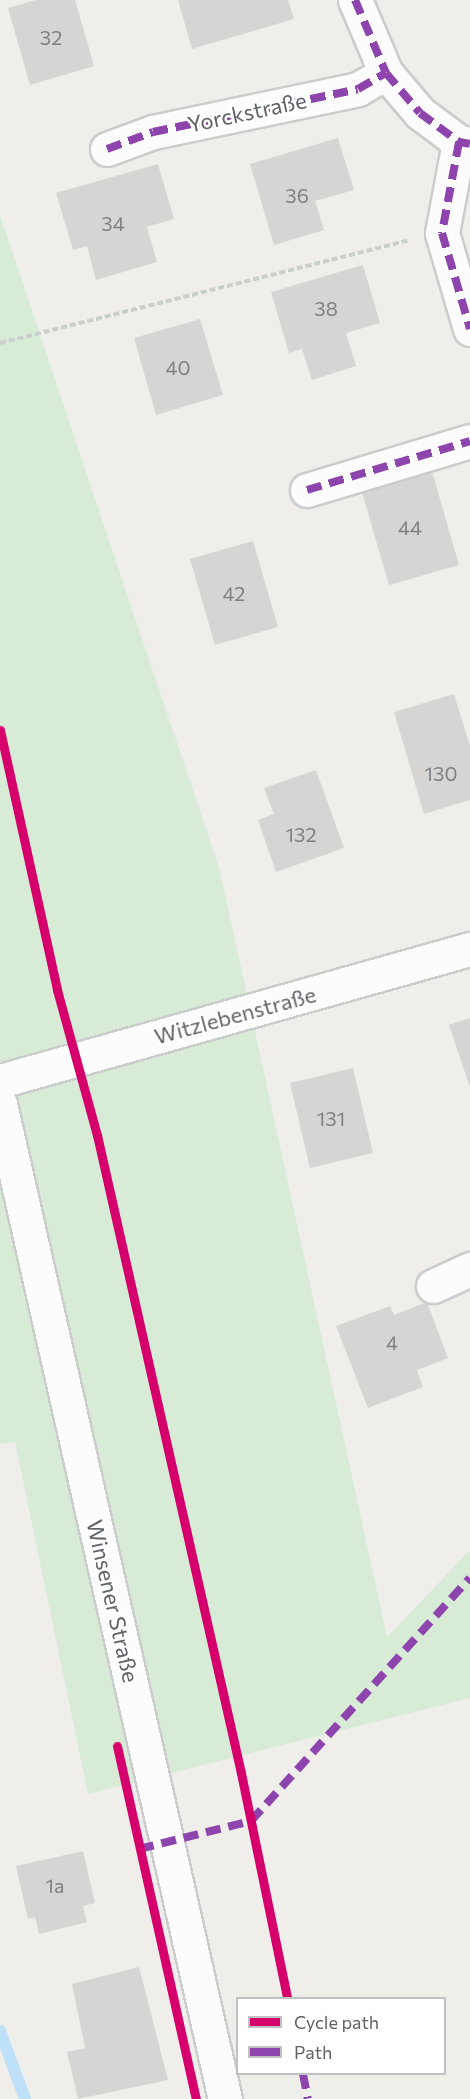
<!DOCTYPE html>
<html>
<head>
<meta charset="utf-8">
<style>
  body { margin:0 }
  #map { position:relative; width:470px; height:2099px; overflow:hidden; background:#efeeea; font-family:Commissioner,sans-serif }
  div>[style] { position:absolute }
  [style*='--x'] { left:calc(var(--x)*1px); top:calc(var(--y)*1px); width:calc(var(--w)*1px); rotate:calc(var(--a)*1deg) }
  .green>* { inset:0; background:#d8ebd6 }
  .stream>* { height:12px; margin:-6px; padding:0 6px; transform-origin:6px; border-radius:6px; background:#bfe0f9 }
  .building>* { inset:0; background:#d6d5d3 }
  .path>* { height:4px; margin-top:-2px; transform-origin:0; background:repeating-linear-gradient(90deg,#cacfcc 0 6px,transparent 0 9px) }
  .roads { filter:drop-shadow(2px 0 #cbcccc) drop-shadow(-2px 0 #cbcccc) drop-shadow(0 2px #cbcccc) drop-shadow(0 -2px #cbcccc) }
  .street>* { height:33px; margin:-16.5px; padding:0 16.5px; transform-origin:16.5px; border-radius:16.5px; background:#fdfcfc }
  .secondary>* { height:33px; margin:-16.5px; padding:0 16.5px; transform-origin:16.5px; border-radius:16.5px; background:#fdfcfc }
  .quiet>* { height:8px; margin-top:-4px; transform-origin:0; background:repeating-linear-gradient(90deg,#8e44ad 0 15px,transparent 0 23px) }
  .cycleway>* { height:9px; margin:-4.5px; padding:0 4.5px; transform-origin:4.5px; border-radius:4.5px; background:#d6006c }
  span { translate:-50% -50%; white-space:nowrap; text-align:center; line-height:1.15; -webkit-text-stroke:5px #fff; paint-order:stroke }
  .number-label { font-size:20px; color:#7e8184 }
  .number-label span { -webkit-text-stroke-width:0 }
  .street-label { font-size:22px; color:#5f6368 }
  .legend { position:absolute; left:236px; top:1997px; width:210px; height:78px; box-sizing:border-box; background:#fff; border:2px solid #bfc1c3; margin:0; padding:8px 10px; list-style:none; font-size:18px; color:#5f6368 }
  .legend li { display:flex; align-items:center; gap:12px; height:30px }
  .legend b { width:30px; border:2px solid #bfc1c3 }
</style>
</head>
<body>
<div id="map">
  <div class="green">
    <div style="clip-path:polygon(0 215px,220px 871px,387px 1637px,470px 1550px,470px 1698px,88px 1794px,15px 1442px,0 1444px)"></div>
  </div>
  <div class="stream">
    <div style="--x:0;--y:2031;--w:72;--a:69.8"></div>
  </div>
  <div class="building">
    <div style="clip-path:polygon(36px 0,75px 0,94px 66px,30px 85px,8px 8px)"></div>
    <div style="clip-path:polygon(178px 0,288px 0,294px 19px,192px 49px)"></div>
    <div style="clip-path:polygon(338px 138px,354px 190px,315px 201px,324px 230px,274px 245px,250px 164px)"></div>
    <div style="clip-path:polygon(158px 164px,174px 219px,147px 227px,157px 262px,96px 280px,87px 246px,73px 250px,56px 193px)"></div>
    <div style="clip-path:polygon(363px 265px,380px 323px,346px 333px,356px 366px,312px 380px,302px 349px,289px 353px,271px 292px)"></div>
    <div style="clip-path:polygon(200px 319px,223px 395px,156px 415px,134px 338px)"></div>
    <div style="clip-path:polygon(431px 468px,459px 565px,389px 585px,361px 489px)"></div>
    <div style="clip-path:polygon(253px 541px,278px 627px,215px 645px,190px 559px)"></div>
    <div style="clip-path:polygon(454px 694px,470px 746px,470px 800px,424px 814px,394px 712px)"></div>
    <div style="clip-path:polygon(316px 770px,344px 848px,276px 872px,258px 820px,274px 814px,264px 788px)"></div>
    <div style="clip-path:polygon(470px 1018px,470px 1087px,449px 1025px)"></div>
    <div style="clip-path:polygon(353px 1068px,373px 1153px,310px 1168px,290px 1083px)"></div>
    <div style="clip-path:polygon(427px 1302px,448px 1358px,417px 1370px,423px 1387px,368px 1408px,336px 1326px,390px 1306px,394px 1315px)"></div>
    <div style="clip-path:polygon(83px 1851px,95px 1903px,83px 1906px,87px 1922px,39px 1934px,35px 1917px,28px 1919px,16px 1866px)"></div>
    <div style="clip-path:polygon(139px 1967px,168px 2080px,78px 2099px,67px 2052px,85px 2048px,72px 1984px)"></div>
  </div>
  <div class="path">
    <div style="--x:0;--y:343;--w:420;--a:-14.1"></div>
  </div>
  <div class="roads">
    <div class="street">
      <div style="--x:355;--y:0;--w:79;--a:67"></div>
      <div style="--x:386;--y:73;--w:52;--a:49.6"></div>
      <div style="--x:420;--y:113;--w:49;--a:36.6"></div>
      <div style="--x:459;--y:142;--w:11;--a:10"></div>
      <div style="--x:459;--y:142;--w:93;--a:100.6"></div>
      <div style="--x:442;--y:233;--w:100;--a:73.7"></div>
      <div style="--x:107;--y:149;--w:49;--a:-20.3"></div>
      <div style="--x:153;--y:132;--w:209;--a:-11.8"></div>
      <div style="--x:358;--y:89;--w:32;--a:-30"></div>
      <div style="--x:307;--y:490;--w:170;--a:-16.7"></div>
      <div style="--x:433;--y:1286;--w:41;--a:-24.7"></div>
    </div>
    <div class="secondary">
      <div style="--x:0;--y:1081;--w:488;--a:-15.7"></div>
      <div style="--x:0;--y:1104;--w:1020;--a:77.26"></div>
    </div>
  </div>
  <div class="quiet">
    <div style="--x:355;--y:0;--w:79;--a:67"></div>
    <div style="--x:386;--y:73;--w:52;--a:49.6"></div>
    <div style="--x:420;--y:113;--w:49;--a:36.6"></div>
    <div style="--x:459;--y:142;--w:11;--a:10"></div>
    <div style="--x:459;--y:142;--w:93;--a:100.6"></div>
    <div style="--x:442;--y:233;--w:100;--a:73.7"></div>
    <div style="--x:107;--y:149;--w:49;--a:-20.3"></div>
    <div style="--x:153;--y:132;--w:209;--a:-11.8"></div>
    <div style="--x:358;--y:89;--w:32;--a:-30"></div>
    <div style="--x:307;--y:490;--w:170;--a:-16.7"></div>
    <div style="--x:139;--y:1849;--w:115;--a:-14"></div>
    <div style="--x:251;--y:1821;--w:327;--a:-48"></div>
    <div style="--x:303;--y:2074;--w:25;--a:79"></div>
  </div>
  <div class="cycleway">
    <div style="--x:0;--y:730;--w:266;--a:77.6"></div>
    <div style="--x:57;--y:990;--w:150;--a:74.6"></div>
    <div style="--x:97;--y:1135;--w:654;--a:77.28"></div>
    <div style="--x:241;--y:1773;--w:230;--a:78.4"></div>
    <div style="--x:117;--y:1746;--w:362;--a:77.4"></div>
  </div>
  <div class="number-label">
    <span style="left:51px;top:37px">32</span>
    <span style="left:297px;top:195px">36</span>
    <span style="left:113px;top:223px">34</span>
    <span style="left:326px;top:308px">38</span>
    <span style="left:178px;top:367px">40</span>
    <span style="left:410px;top:527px">44</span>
    <span style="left:234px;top:593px">42</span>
    <span style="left:441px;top:773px">130</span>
    <span style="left:301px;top:834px">132</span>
    <span style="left:331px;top:1118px">131</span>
    <span style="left:392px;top:1342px">4</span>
    <span style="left:55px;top:1885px">1a</span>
  </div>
  <div class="street-label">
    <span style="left:247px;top:112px;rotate:-12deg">Yorckstraße</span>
    <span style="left:235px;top:1015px;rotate:-15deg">Witzlebenstraße</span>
    <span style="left:113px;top:1601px;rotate:77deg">Winsener Straße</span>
  </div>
  <ul class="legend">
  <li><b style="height:8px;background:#d6006c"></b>Cycle path</li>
  <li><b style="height:8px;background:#8e44ad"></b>Path</li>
  </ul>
</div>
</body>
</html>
